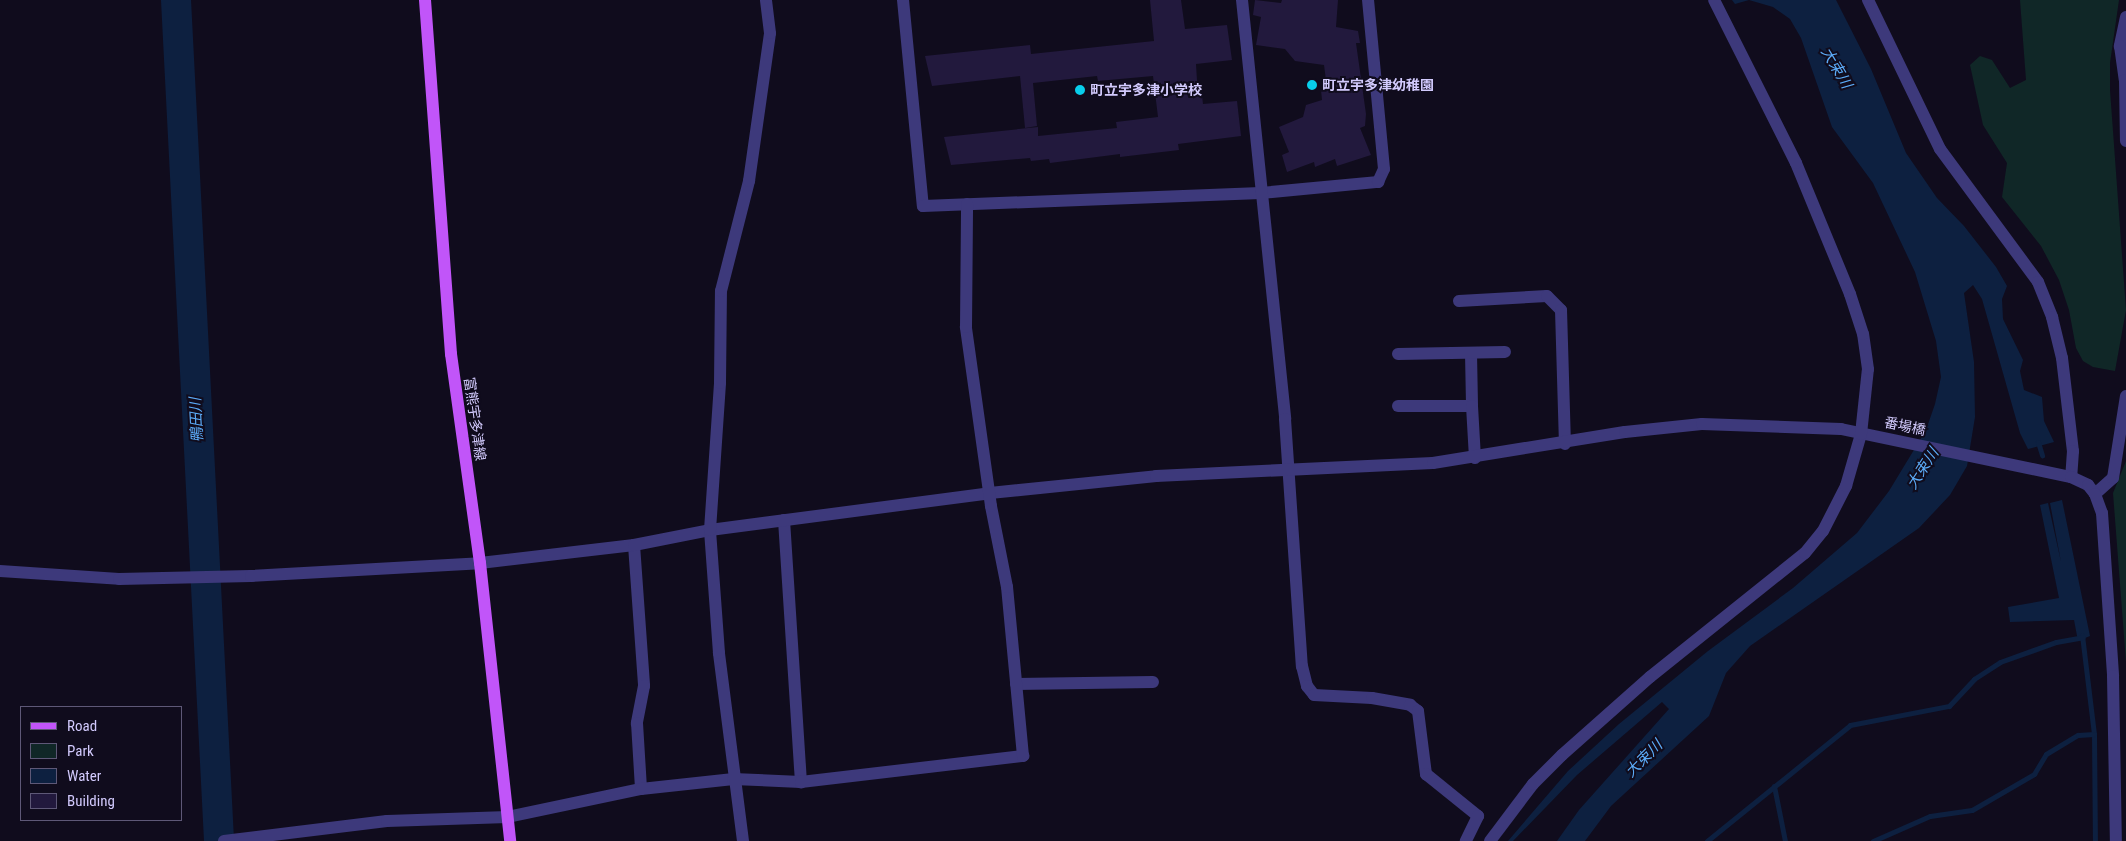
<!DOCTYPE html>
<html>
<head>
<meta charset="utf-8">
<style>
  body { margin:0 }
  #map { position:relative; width:2126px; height:841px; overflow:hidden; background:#100c1d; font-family:"Roboto Condensed","Noto Sans JP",sans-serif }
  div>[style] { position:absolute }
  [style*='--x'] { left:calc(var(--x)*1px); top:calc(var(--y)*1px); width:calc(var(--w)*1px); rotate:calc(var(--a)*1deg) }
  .green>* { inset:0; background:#102727 }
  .water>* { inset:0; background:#0d2040 }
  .stream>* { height:5px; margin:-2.5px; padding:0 2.5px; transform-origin:2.5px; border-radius:2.5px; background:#0d2040 }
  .river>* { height:30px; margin:-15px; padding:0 15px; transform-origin:15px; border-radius:15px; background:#0d2040 }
  .building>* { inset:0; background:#22193d }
  .minor>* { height:12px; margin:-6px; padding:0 6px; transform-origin:6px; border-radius:6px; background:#3d397b }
  .major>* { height:12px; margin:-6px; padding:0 6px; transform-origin:6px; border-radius:6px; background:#c155f9 }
  .dots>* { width:14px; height:14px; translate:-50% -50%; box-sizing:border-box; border:2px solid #100c1d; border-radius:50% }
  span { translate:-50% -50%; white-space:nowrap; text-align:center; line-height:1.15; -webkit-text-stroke:4px #100c1d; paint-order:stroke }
  .poi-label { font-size:14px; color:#d2cafd; font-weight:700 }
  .left { translate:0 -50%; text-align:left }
  .street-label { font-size:14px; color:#d2cafd }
  .water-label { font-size:15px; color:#5cacf9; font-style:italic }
  .legend { position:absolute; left:20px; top:706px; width:162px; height:115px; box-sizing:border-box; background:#100c1d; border:1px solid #5e5877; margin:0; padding:6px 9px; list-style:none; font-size:15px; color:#d2cafd }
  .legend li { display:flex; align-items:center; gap:10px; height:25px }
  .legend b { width:25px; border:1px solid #5e5877 }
</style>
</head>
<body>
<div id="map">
  <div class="green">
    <div style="clip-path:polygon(2020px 0,2119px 0,2110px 63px,2110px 90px,2126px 310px,2115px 371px,2093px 367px,2083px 361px,2076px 348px,2069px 310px,2059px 280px,2041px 246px,2002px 197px,2007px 163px,1983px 125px,1970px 65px,1980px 56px,1992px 60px,2010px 88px,2026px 80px)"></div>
    <div style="clip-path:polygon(2126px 461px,2126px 662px,2113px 493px)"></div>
  </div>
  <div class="water">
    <div style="clip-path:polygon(1732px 0,1836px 0,1871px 69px,1906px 153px,1937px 198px,1964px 226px,1996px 267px,2007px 286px,2002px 299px,2003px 319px,2023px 360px,2020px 371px,2024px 390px,2042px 397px,2044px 421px,2054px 442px,2028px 449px,2020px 433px,1982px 299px,1973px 285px,1964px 293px,1974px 362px,1975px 417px,1967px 466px,1950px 495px,1919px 528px,1750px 646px,1726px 673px,1709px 716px,1611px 806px,1585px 841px,1557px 841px,1579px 810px,1669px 709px,1662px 702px,1577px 775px,1513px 841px,1508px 841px,1568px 771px,1619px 724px,1708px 651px,1793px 588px,1857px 533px,1889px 491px,1926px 430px,1935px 404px,1941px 377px,1936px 341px,1915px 272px,1873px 183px,1832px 127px,1801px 38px,1790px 19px,1773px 7px,1749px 0,1735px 4px)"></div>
    <div style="clip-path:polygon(2062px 500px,2090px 636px,2078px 641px,2074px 620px,2010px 622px,2008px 607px,2059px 598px,2040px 505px,2048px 503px,2061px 562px,2050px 503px)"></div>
  </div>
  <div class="stream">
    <div style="--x:2038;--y:442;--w:14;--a:73"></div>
    <div style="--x:2082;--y:635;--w:100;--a:83.1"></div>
    <div style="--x:2094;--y:734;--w:107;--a:89.5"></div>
    <div style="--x:1774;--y:786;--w:56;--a:78.7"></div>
    <div style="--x:1707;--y:841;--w:184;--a:-39"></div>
    <div style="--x:1850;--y:725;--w:101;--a:-10.9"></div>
    <div style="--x:1949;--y:706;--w:37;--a:-47"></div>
    <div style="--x:1974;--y:679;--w:31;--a:-33"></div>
    <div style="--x:2000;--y:662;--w:59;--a:-19.7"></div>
    <div style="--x:2056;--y:642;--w:27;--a:-10"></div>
    <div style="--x:1873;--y:841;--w:62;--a:-23.7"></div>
    <div style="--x:1930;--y:816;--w:42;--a:-8.1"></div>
    <div style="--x:1972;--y:810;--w:72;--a:-30.1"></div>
    <div style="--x:2034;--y:774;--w:23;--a:-59"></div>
    <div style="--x:2046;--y:754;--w:37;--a:-31"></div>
    <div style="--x:2078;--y:735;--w:16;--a:-4"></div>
  </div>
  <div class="river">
    <div style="--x:176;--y:0;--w:842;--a:87.07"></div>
  </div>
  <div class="building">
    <div style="clip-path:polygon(1150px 0,1181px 0,1185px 29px,1227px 25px,1232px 60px,1196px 64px,1198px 97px,1202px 96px,1203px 104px,1237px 101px,1241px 136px,1178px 144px,1179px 150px,1120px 157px,1120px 154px,1050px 163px,1049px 159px,1031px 161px,1030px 158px,951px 165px,944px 137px,1038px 127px,1038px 136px,1117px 128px,1116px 122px,1158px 117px,1153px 76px,1098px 81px,1097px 76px,1033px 83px,1037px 126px,1025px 128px,1020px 76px,932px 86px,925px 56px,1030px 45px,1031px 54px,1154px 41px)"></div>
    <div style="clip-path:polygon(1255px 0,1281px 3px,1282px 0,1338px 0,1336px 27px,1358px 31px,1360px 43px,1356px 43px,1366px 114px,1365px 126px,1360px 128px,1371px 155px,1337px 166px,1335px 159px,1315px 167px,1314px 162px,1287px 172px,1282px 155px,1289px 152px,1279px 127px,1303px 117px,1306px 105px,1322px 100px,1321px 90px,1327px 88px,1324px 65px,1295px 61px,1285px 49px,1256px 45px,1261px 17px,1253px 15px)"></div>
  </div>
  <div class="minor">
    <div style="--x:903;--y:0;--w:207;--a:84.5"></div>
    <div style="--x:923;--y:206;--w:338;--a:-2.2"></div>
    <div style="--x:1261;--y:193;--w:118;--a:-5.4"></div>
    <div style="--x:1378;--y:182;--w:14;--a:-65"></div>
    <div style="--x:1384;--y:169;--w:170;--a:-95.4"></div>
    <div style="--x:1242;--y:0;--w:421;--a:84.1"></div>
    <div style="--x:1285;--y:419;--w:248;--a:86.1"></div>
    <div style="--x:1302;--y:666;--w:21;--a:76"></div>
    <div style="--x:1307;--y:686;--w:11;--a:52"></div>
    <div style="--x:1314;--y:695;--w:58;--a:3"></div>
    <div style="--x:1372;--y:698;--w:39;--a:10"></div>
    <div style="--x:1410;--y:705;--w:10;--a:37"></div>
    <div style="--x:1418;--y:711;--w:64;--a:82.8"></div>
    <div style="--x:1426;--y:774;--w:67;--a:38.9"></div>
    <div style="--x:1478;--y:816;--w:28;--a:116"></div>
    <div style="--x:1868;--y:0;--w:165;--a:64.2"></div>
    <div style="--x:1940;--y:149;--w:165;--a:53.6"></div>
    <div style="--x:2038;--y:282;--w:38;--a:68"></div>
    <div style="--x:2052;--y:317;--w:42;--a:76.3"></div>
    <div style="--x:2062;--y:358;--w:94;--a:83.3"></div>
    <div style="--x:2073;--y:451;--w:26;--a:94"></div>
    <div style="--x:2126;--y:17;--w:30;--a:102"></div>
    <div style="--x:2120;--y:46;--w:34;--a:82"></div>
    <div style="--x:2125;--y:80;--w:61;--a:89.1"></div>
    <div style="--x:1459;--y:301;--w:88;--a:-3.3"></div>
    <div style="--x:1547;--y:296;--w:20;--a:45"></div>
    <div style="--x:1561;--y:310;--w:134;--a:88.3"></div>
    <div style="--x:1471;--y:353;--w:53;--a:88.9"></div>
    <div style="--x:1398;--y:354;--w:107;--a:-1.1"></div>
    <div style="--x:1398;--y:406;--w:74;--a:0"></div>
    <div style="--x:1472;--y:406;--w:52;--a:86.7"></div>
    <div style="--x:2095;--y:494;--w:24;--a:-42"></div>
    <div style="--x:2113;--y:478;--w:83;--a:-81"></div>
    <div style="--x:784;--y:520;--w:263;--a:86.3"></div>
    <div style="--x:634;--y:545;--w:141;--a:85.9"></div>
    <div style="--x:644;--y:686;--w:38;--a:101"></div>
    <div style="--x:637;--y:723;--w:66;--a:86.5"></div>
    <div style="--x:0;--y:571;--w:119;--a:3.8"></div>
    <div style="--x:119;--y:579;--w:132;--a:-1.3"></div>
    <div style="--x:251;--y:576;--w:229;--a:-3.2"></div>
    <div style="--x:480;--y:563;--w:155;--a:-6.7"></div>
    <div style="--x:634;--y:545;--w:77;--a:-11.2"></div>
    <div style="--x:710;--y:530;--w:282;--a:-7.5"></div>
    <div style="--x:990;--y:493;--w:167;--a:-5.8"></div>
    <div style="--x:1156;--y:476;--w:277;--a:-2.7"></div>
    <div style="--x:1433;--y:463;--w:194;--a:-9.2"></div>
    <div style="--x:1625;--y:432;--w:77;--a:-5.9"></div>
    <div style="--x:1702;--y:424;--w:139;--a:2.1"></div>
    <div style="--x:1841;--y:429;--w:235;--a:11.8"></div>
    <div style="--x:2071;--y:477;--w:19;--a:25"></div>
    <div style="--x:2088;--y:485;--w:11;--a:52"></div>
    <div style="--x:2095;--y:494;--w:20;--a:70"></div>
    <div style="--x:2102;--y:513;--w:163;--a:86.1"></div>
    <div style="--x:2113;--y:676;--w:165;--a:89"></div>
    <div style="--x:1016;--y:684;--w:137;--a:-0.8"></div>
    <div style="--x:224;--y:841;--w:164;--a:-7"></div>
    <div style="--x:387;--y:821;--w:121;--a:-1.9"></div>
    <div style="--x:508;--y:817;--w:136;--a:-11.9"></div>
    <div style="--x:641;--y:789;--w:93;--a:-6.2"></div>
    <div style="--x:733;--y:779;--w:68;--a:2.5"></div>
    <div style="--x:801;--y:782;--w:224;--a:-6.7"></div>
    <div style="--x:1023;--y:756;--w:170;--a:-95.4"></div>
    <div style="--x:1007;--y:587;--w:83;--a:-101.2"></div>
    <div style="--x:991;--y:506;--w:181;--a:-98"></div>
    <div style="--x:966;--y:327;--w:123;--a:-89.5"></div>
    <div style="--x:743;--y:841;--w:190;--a:-97.3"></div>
    <div style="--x:719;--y:653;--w:123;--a:-94.2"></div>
    <div style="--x:710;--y:530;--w:147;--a:-86.1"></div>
    <div style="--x:720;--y:383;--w:92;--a:-89.4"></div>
    <div style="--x:721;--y:291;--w:114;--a:-75.7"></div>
    <div style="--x:749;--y:181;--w:149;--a:-81.9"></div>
    <div style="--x:770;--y:33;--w:33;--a:-97"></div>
    <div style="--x:1490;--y:841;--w:71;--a:-53"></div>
    <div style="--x:1533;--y:784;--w:41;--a:-45"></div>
    <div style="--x:1562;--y:755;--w:118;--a:-41.6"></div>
    <div style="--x:1650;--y:677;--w:198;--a:-38.7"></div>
    <div style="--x:1805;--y:553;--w:28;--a:-51"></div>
    <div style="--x:1823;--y:531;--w:51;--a:-62.9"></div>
    <div style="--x:1846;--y:486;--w:54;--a:-73.9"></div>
    <div style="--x:1861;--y:434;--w:65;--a:-83.9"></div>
    <div style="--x:1868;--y:369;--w:35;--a:-98"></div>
    <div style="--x:1863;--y:334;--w:42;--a:-108"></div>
    <div style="--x:1850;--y:294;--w:142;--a:-112.4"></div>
    <div style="--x:1796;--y:163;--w:182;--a:-116.7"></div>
  </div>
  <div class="major">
    <div style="--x:425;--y:0;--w:355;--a:85.8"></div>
    <div style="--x:451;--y:354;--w:211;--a:82.1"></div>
    <div style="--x:480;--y:563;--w:280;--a:83.8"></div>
  </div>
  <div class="dots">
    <div style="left:1312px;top:85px;background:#08ceeb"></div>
    <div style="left:1080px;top:90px;background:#08ceeb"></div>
  </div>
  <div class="poi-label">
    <span class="left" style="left:1322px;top:85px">町立宇多津幼稚園</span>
    <span class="left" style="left:1090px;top:90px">町立宇多津小学校</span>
  </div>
  <div class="street-label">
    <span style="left:475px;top:419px;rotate:82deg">富熊宇多津線</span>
    <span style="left:1905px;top:426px;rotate:12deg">番場橋</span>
  </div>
  <div class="water-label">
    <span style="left:1836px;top:68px;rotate:59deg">大束川</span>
    <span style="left:197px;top:420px;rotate:-93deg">鴨田川</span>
    <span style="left:1923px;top:469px;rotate:-57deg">大束川</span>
    <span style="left:1644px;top:759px;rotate:-45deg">大束川</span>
  </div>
  <ul class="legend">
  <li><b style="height:6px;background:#c155f9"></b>Road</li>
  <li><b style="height:14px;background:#102727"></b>Park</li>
  <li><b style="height:14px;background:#0d2040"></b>Water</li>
  <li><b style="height:14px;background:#22193d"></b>Building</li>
  </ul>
</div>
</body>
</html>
